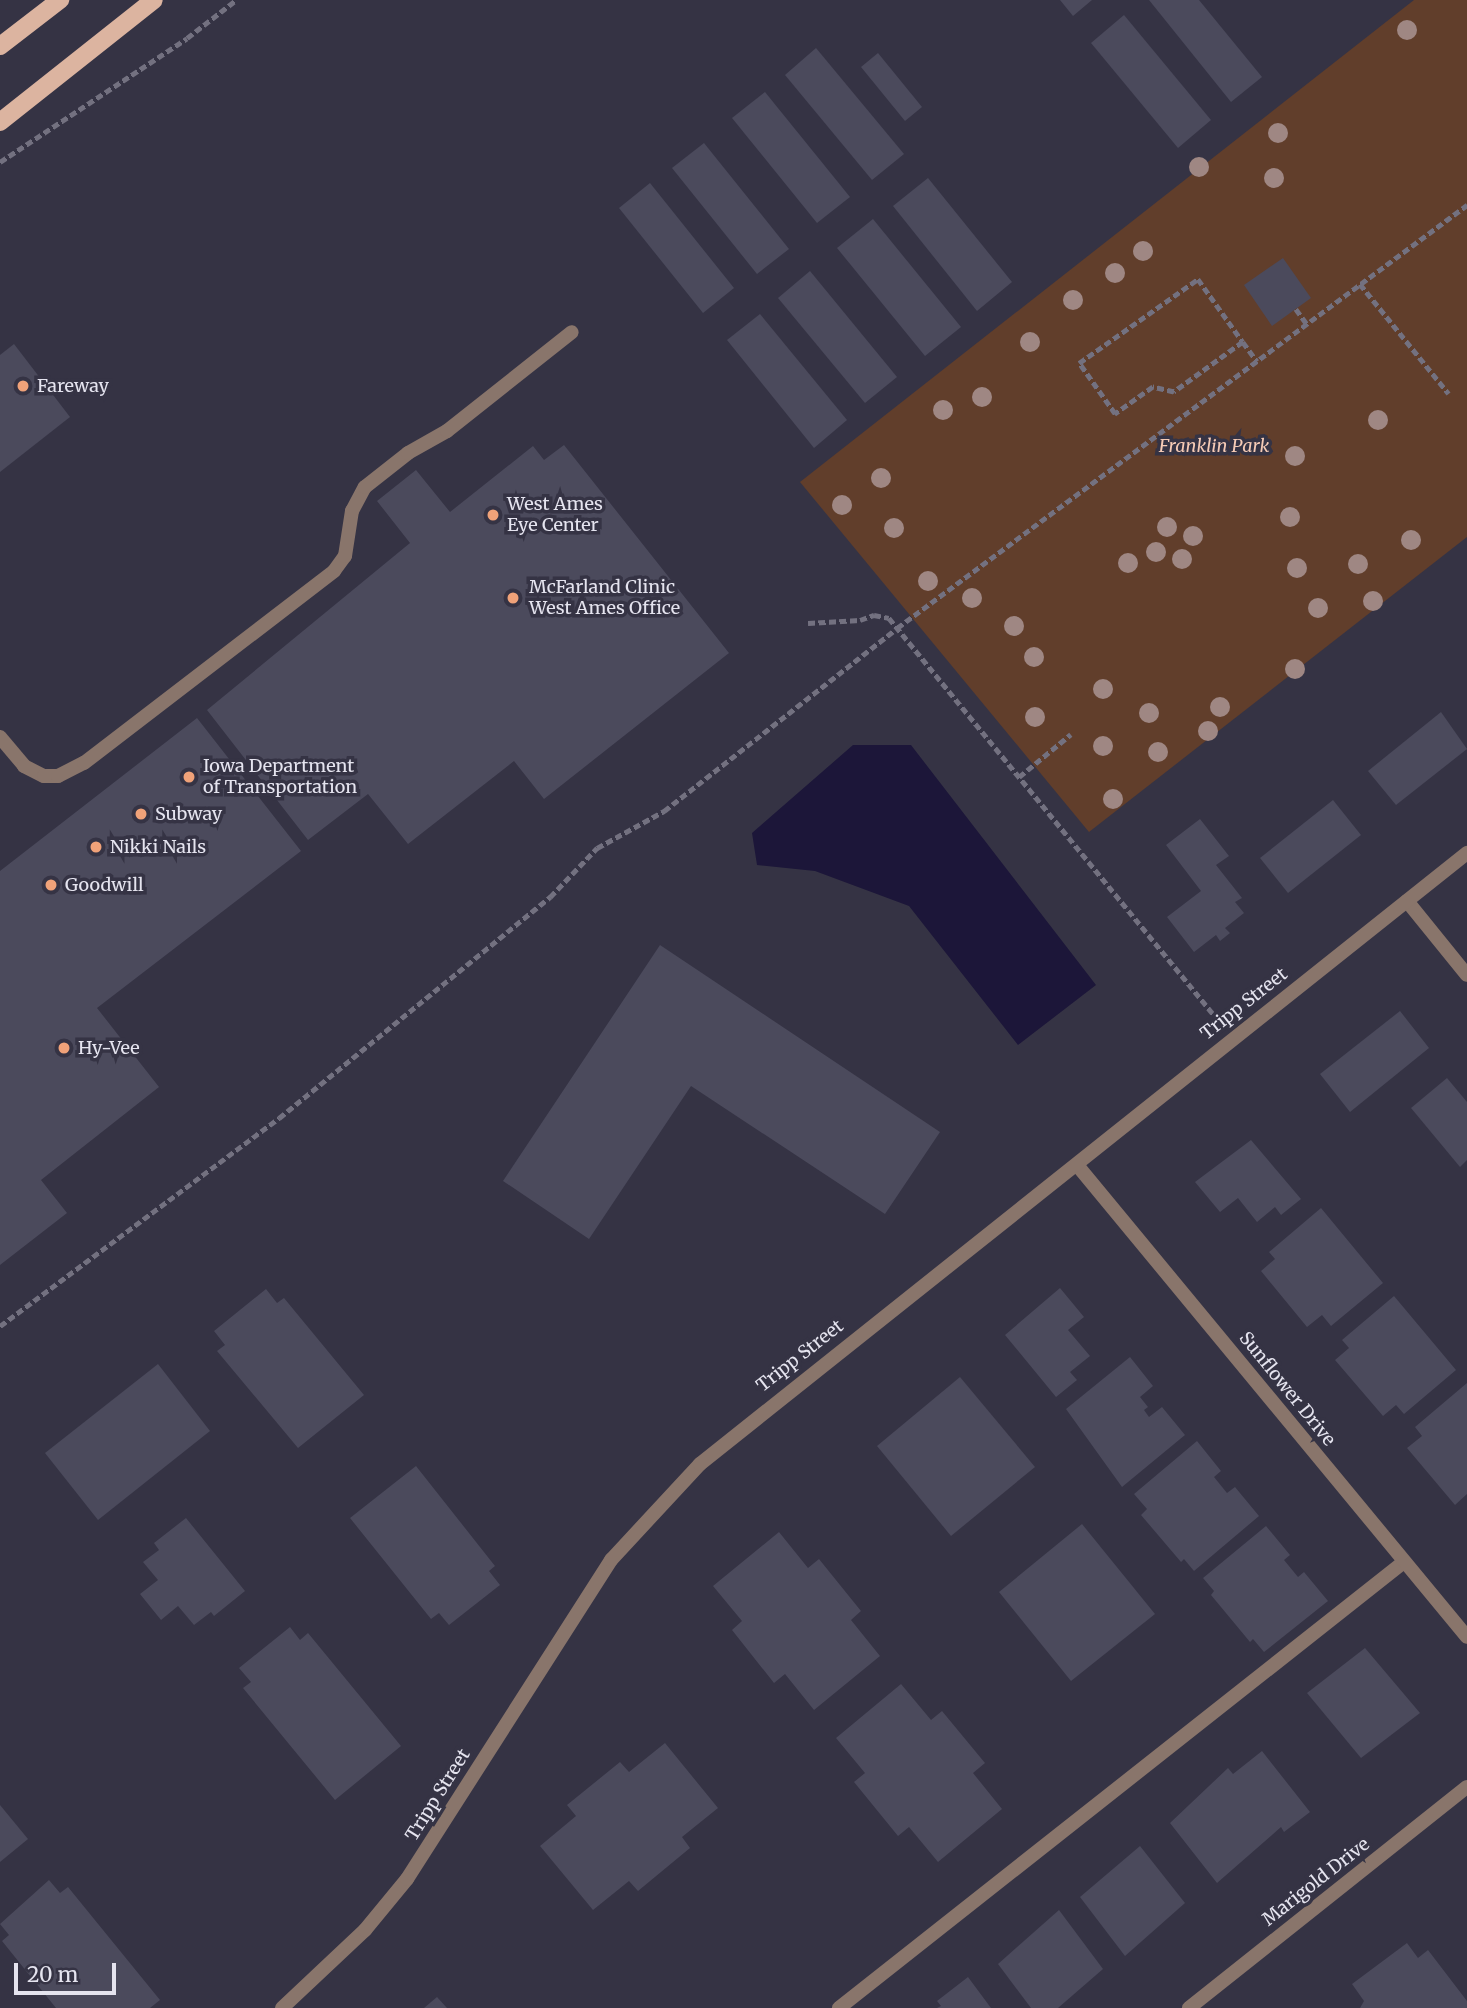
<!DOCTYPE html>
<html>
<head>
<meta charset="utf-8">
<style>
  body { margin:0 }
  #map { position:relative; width:1467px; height:2008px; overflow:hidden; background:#353344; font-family:Merriweather,serif }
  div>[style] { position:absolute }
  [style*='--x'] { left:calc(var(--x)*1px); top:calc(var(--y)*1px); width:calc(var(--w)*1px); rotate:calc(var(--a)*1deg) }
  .green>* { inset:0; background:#613e2b }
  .water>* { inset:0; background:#1c1639 }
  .building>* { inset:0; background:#4b4a5c }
  .path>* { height:4.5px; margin-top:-2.25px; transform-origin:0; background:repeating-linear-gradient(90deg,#737180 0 7px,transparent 0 10.5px) }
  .lane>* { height:14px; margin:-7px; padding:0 7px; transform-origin:7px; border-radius:7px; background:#89756b }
  .street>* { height:14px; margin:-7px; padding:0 7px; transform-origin:7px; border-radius:7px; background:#89756b }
  .primary>* { height:18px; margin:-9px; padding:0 9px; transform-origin:9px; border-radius:9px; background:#dcb4a0 }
  .trees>* { width:20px; height:20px; margin:-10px; border-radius:50%; background:#9f8783 }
  .dots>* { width:19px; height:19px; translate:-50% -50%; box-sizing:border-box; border:4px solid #353344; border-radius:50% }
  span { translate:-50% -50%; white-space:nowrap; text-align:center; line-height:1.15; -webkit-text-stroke:7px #353344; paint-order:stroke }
  .poi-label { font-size:18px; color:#e5e4ef }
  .left { translate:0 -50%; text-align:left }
  .park-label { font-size:18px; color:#f6cbb6; font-style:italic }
  .street-label { font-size:18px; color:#e5e4ef }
  .scale { position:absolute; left:14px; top:1963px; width:102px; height:32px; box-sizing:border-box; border:4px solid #e5e4ef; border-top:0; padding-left:9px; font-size:21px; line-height:24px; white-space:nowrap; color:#e5e4ef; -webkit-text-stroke:5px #353344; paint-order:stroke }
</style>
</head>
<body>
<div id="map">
  <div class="green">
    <div style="clip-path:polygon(1414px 0,1467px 0,1467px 537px,1089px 832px,800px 482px)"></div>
  </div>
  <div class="water">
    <div style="clip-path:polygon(853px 745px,911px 745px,1096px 985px,1018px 1045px,909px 906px,815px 871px,757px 865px,752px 833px)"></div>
  </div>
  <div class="building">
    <div style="clip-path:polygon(1060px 0,1092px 0,1073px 16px)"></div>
    <div style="clip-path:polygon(1149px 0,1199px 0,1262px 77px,1231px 102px)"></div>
    <div style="clip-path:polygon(1124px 15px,1211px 120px,1178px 148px,1091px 43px)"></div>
    <div style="clip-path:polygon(816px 48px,904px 154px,872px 180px,785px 75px)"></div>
    <div style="clip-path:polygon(878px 53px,922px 107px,905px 121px,861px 67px)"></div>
    <div style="clip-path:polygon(765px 92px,850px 197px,817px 223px,732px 118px)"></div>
    <div style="clip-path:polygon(704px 143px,789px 249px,757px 274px,672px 168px)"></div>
    <div style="clip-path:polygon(928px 178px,1012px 282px,977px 311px,893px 206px)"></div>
    <div style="clip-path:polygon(650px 183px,734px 288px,703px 313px,619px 208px)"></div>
    <div style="clip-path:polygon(873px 219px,961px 327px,925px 356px,837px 248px)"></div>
    <div style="clip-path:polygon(1283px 258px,1311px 298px,1272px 326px,1244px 285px)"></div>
    <div style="clip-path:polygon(810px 271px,897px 377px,865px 403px,778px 298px)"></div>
    <div style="clip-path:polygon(760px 314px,847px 420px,814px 448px,727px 340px)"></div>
    <div style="clip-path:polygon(14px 344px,70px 417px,0 472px,0 355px)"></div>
    <div style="clip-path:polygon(564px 445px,729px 653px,544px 799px,514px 761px,408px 844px,368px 794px,308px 840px,207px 710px,410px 543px,377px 501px,416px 470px,450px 512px,533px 446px,544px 460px)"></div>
    <div style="clip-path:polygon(1441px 712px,1467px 749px,1396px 805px,1368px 771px)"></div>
    <div style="clip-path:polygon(197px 718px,301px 851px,97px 1008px,159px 1087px,41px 1180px,67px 1213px,0 1265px,0 871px)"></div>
    <div style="clip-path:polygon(1333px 800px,1361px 835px,1288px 893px,1260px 858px)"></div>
    <div style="clip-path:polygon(1200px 819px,1229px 856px,1216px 865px,1242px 898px,1235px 902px,1244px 913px,1225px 928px,1230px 933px,1220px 941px,1216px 935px,1194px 952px,1167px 917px,1201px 891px,1166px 845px)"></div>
    <div style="clip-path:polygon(660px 945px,940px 1132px,885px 1214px,691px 1086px,589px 1239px,503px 1181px)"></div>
    <div style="clip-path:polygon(1400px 1011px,1429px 1048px,1350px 1112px,1320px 1074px)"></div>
    <div style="clip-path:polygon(1447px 1078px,1467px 1102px,1467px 1160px,1460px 1167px,1411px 1108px)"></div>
    <div style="clip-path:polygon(1251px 1140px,1301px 1199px,1281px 1215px,1275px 1207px,1257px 1222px,1238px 1198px,1220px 1212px,1195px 1182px)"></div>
    <div style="clip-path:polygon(1321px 1208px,1383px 1283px,1331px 1326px,1322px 1315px,1307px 1327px,1261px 1271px,1275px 1259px,1269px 1252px)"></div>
    <div style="clip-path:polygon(1060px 1288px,1084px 1317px,1068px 1330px,1090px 1356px,1070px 1372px,1077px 1380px,1056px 1397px,1005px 1335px)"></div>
    <div style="clip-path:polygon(266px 1289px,277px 1303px,284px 1298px,364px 1395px,298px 1448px,217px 1351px,225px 1345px,214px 1331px)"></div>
    <div style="clip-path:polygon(1394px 1296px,1456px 1370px,1404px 1414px,1396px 1405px,1383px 1416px,1335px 1360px,1349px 1348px,1342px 1340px)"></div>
    <div style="clip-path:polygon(1130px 1357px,1153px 1386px,1140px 1397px,1148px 1407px,1144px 1410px,1149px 1417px,1162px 1407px,1185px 1435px,1122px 1487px,1066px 1409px)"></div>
    <div style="clip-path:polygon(158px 1364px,210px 1431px,98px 1520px,45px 1453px)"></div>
    <div style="clip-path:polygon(960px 1377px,1035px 1467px,951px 1536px,877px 1446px)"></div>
    <div style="clip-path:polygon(1467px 1383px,1467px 1494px,1455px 1505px,1407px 1448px,1422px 1436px,1415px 1427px)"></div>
    <div style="clip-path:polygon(1197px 1441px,1221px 1471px,1214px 1477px,1227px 1493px,1235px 1487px,1259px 1516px,1194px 1571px,1184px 1559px,1181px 1562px,1141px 1515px,1147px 1509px,1134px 1494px)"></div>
    <div style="clip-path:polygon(416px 1466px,495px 1566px,489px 1571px,500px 1585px,449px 1625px,439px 1613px,431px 1619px,350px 1518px)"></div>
    <div style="clip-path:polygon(186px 1518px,245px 1591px,214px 1616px,211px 1612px,194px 1625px,178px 1606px,161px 1620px,140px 1594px,158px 1580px,143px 1562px,159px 1550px,154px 1543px)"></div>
    <div style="clip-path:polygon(1082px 1524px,1155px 1614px,1071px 1681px,999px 1592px)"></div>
    <div style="clip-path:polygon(1266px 1526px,1290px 1555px,1284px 1560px,1298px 1577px,1304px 1572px,1328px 1601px,1264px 1652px,1253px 1639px,1250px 1642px,1211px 1595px,1214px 1591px,1203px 1578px)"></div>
    <div style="clip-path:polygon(779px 1532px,808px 1568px,819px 1559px,861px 1611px,851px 1620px,880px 1656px,814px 1710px,785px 1674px,774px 1683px,732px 1630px,742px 1621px,713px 1586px)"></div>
    <div style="clip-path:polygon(290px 1627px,300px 1640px,308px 1633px,401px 1746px,335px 1800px,243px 1688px,251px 1682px,239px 1668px)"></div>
    <div style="clip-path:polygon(1365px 1648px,1420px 1713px,1361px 1758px,1307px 1693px)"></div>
    <div style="clip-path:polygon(901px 1684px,931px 1720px,942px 1711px,985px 1763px,973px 1773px,1002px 1809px,938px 1862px,909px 1827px,898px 1836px,854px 1782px,865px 1773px,836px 1738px)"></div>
    <div style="clip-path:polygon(665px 1743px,718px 1808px,682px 1837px,690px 1848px,638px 1891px,629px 1881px,593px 1910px,540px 1846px,576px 1816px,567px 1805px,620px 1762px,629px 1772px)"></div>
    <div style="clip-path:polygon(1262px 1751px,1310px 1812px,1284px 1832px,1281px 1827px,1217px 1883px,1170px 1823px,1228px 1768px,1233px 1774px)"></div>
    <div style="clip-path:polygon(0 1805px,28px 1839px,0 1862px)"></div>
    <div style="clip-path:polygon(1140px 1846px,1185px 1903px,1125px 1956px,1080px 1897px)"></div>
    <div style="clip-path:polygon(49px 1880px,60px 1893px,68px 1887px,160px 2000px,150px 2008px,56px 2008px,2px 1941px,9px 1935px,0 1924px)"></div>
    <div style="clip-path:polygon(1059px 1910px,1103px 1969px,1058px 2008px,1031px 2008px,998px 1964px)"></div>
    <div style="clip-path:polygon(1407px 1943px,1418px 1958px,1428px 1950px,1467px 2001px,1467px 2008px,1360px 2008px,1364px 2001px,1352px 1984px)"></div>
    <div style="clip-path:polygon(968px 1977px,991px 2008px,937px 2008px,941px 2006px,937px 2001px)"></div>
    <div style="clip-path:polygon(437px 1997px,447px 2008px,424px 2008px)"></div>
  </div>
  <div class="path">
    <div style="--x:0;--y:162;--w:224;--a:-33.5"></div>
    <div style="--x:187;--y:38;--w:62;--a:-37.8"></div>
    <div style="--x:1360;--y:284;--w:141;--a:51"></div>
    <div style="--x:1296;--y:309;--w:19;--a:54"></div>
    <div style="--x:1243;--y:342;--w:85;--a:144.1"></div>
    <div style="--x:1174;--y:392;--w:22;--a:-167"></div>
    <div style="--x:1153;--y:387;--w:47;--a:144.6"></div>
    <div style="--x:1115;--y:414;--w:62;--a:-125.2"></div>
    <div style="--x:1079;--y:363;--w:146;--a:-35.2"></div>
    <div style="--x:1198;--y:279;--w:77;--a:54.5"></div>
    <div style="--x:1243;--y:342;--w:24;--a:54"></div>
    <div style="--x:808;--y:623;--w:52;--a:-3.3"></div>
    <div style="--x:860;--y:620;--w:15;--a:-20"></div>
    <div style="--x:874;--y:615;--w:15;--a:11"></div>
    <div style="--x:889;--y:618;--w:521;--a:50.69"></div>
    <div style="--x:1019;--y:777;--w:67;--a:-39.6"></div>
    <div style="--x:0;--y:1326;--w:348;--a:-36.7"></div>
    <div style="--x:279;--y:1118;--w:350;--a:-39.2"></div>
    <div style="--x:550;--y:897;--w:68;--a:-46.2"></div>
    <div style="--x:597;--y:848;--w:77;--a:-28.9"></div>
    <div style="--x:664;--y:811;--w:296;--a:-38.1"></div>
    <div style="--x:897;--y:628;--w:710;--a:-36.58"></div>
  </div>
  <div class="lane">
    <div style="--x:0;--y:737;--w:38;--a:50"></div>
    <div style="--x:24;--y:766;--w:22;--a:27"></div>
    <div style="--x:44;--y:776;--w:14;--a:0"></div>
    <div style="--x:58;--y:776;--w:29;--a:-27"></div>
    <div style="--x:84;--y:763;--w:315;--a:-37.5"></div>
    <div style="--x:334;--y:571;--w:19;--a:-54"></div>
    <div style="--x:345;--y:556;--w:46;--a:-81.2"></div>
    <div style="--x:352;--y:511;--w:27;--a:-62"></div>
    <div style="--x:365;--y:487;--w:55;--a:-38.3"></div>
    <div style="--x:408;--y:453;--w:45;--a:-29.4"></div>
    <div style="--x:447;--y:431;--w:159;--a:-38.4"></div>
    <div style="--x:839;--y:2008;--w:720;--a:-38.29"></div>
  </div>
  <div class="street">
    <div style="--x:1407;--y:901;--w:95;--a:51"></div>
    <div style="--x:1077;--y:1165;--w:612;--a:50.43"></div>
    <div style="--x:282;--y:2008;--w:114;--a:-43.2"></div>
    <div style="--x:365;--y:1930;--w:66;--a:-50.5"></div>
    <div style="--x:407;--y:1879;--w:379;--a:-57.4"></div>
    <div style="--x:611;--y:1560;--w:131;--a:-47.2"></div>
    <div style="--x:700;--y:1464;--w:981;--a:-38.54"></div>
    <div style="--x:1189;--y:2008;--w:355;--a:-38.5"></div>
  </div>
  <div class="primary">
    <div style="--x:0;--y:46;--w:76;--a:-37.5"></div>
    <div style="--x:0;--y:122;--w:196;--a:-38.4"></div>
  </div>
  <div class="trees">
    <div style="left:1407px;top:30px"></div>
    <div style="left:1278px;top:133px"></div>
    <div style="left:1199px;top:167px"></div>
    <div style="left:1274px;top:178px"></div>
    <div style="left:1143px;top:251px"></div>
    <div style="left:1115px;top:273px"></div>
    <div style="left:1073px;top:300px"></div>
    <div style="left:1030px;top:342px"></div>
    <div style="left:982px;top:397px"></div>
    <div style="left:943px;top:410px"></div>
    <div style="left:1378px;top:420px"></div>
    <div style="left:1295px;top:456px"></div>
    <div style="left:881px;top:478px"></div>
    <div style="left:842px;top:505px"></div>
    <div style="left:1290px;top:517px"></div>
    <div style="left:1167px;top:527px"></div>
    <div style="left:894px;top:528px"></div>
    <div style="left:1193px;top:536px"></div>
    <div style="left:1411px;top:540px"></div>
    <div style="left:1156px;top:552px"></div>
    <div style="left:1182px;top:559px"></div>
    <div style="left:1128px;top:563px"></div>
    <div style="left:1358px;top:564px"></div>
    <div style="left:1297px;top:568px"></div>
    <div style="left:928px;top:581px"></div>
    <div style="left:972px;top:598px"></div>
    <div style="left:1373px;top:601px"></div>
    <div style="left:1318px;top:608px"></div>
    <div style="left:1014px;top:626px"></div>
    <div style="left:1034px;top:657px"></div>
    <div style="left:1295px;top:669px"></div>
    <div style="left:1103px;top:689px"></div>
    <div style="left:1220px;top:707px"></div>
    <div style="left:1149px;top:713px"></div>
    <div style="left:1035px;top:717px"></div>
    <div style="left:1208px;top:731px"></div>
    <div style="left:1103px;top:746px"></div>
    <div style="left:1158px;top:752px"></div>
    <div style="left:1113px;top:799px"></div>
  </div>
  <div class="dots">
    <div style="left:23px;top:386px;background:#f0a279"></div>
    <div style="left:493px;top:515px;background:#f0a279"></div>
    <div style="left:513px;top:598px;background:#f0a279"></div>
    <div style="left:189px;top:777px;background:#f0a279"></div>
    <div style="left:141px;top:814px;background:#f0a279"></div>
    <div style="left:96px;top:847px;background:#f0a279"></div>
    <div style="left:51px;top:885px;background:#f0a279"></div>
    <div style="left:64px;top:1048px;background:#f0a279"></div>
  </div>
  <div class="poi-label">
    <span class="left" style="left:37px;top:386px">Fareway</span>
    <span class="left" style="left:507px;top:515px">West Ames<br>Eye Center</span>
    <span class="left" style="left:529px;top:598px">McFarland Clinic<br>West Ames Office</span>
    <span class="left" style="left:203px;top:777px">Iowa Department<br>of Transportation</span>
    <span class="left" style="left:155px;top:814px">Subway</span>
    <span class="left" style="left:110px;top:847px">Nikki Nails</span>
    <span class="left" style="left:65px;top:885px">Goodwill</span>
    <span class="left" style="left:78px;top:1048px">Hy-Vee</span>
  </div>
  <div class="park-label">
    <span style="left:1214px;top:446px">Franklin Park</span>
  </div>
  <div class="street-label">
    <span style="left:1244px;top:1004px;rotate:-38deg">Tripp Street</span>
    <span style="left:800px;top:1356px;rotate:-38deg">Tripp Street</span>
    <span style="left:1287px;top:1389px;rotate:51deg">Sunflower Drive</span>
    <span style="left:438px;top:1795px;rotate:-58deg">Tripp Street</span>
    <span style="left:1316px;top:1882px;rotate:-38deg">Marigold Drive</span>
  </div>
  <div class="scale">20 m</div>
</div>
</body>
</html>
